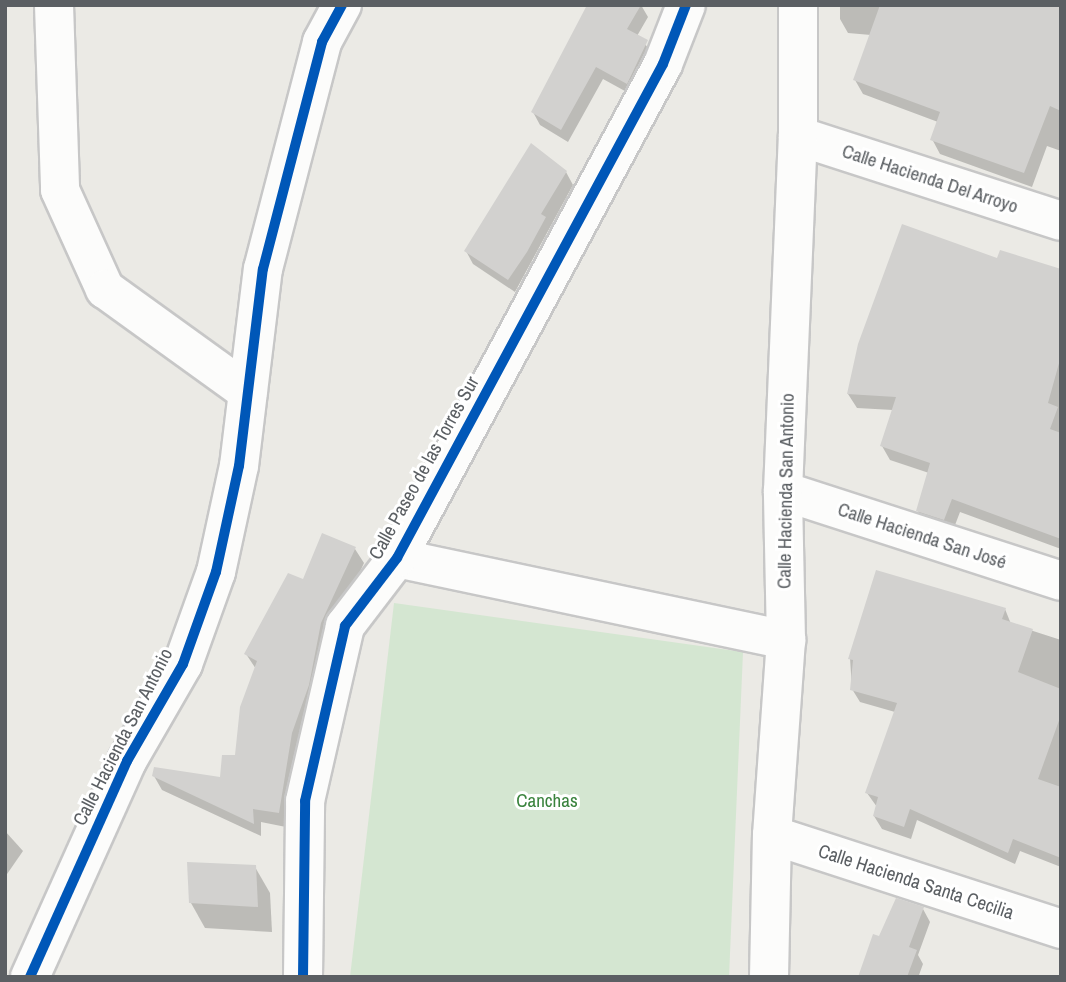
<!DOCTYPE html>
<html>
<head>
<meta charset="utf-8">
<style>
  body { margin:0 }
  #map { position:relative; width:1066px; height:982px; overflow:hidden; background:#ebeae5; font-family:"Archivo Narrow",sans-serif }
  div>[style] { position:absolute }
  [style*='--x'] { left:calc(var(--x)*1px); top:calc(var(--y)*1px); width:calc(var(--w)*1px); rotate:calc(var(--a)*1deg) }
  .green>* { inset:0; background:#d4e6d1 }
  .shadow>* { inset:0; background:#0003 }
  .building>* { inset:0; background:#d2d1cf }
  .roads { filter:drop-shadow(2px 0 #c7c7c7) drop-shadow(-2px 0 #c7c7c7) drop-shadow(0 2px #c7c7c7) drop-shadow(0 -2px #c7c7c7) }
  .street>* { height:38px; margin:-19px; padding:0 19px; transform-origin:19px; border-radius:19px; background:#fcfcfb }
  .cycleway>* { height:10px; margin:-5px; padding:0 5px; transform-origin:5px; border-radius:5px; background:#0057b8 }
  span { translate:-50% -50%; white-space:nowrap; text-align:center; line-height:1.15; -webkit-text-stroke:6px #fff; paint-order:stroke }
  .street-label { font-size:19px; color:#5b5f63 }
  .park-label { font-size:19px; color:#3a833d }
  .frame { position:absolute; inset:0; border:7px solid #5b5f63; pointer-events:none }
</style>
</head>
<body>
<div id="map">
  <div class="green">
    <div style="clip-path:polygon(394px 603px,743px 652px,729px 977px,350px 977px)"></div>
  </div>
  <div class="shadow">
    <div style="clip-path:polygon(602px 5px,641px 5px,648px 17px,637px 36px,654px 54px,634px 96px,603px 79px,568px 142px,540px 125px,533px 112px)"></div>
    <div style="clip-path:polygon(840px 5px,1061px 5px,1061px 151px,1047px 146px,1032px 187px,940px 154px,932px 139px,938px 122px,863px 94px,855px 80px,871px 35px,848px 33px,840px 19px)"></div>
    <div style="clip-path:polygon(566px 172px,573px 185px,515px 292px,473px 264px,466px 251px)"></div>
    <div style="clip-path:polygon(999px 260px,1061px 271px,1061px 549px,960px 512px,952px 533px,926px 525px,918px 511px,929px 473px,890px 460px,882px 446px,893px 410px,857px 408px,848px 394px)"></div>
    <div style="clip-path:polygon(323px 535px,355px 549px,364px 563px,329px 638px,286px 827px,261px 822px,261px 836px,162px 790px,154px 776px,222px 779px,236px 757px,256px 669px,246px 654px,304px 582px)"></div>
    <div style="clip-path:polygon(1005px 609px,1011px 624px,1061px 640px,1061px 867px,1020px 851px,1015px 864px,917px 820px,911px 839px,882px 829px,874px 816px,877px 807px,867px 793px,895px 712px,860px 702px,852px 689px,850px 658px)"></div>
    <div style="clip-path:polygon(5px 831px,23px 851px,5px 877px)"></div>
    <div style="clip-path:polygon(255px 867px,270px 893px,272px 932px,205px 928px,191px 903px)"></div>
    <div style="clip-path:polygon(923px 909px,930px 922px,918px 955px,923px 964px,919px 975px,925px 977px,860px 977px,880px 938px)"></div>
  </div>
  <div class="building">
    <div style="clip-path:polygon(587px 5px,641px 5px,627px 29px,648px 40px,627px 84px,596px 67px,561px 130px,531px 112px)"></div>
    <div style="clip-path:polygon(880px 5px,1061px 5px,1061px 111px,1050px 106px,1024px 173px,930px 140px,940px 112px,853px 80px)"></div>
    <div style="clip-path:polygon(531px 143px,567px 171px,541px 214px,546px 217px,527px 252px,508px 280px,464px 251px)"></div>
    <div style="clip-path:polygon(902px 224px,997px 258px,1000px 250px,1061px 269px,1061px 356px,1048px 403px,1058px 407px,1050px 429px,1061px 433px,1061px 539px,952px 499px,944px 520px,916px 511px,930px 463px,880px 446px,896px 397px,847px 394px,858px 344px)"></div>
    <div style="clip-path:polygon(322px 533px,356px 547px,321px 623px,309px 685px,292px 733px,279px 813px,253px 809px,254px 824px,152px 776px,154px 767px,220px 777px,222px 755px,235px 755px,240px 707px,257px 661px,244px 654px,288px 573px,303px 579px)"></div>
    <div style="clip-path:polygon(876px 570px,1006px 608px,1002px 619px,1033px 629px,1018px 672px,1061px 689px,1061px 715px,1038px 779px,1061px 787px,1061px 858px,1013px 839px,1008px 853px,910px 809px,904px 827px,873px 816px,878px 797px,865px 793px,897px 703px,850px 690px,853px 660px,848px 659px)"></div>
    <div style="clip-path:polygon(187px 862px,256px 865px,258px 907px,189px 903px)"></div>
    <div style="clip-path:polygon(896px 898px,924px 907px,909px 947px,917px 950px,907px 977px,858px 977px,873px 934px,879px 936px)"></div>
  </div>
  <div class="roads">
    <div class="street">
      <div style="--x:54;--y:5;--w:185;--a:88.1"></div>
      <div style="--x:60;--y:190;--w:109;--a:65.6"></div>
      <div style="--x:105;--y:289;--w:176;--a:35.8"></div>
      <div style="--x:798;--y:136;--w:276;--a:17.9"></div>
      <div style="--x:783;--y:491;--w:292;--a:17.9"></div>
      <div style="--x:397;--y:558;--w:398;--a:11.9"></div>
      <div style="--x:772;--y:835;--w:304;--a:18"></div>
      <div style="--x:30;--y:977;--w:237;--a:-65.8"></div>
      <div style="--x:127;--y:761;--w:112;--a:-60"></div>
      <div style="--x:183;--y:664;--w:98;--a:-70.3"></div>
      <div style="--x:216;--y:572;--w:108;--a:-77.8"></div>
      <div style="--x:239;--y:466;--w:198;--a:-83.1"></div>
      <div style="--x:263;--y:269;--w:235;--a:-75.4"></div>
      <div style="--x:322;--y:42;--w:42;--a:-61.6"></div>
      <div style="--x:303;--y:977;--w:176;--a:-89.3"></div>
      <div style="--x:305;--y:801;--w:180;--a:-77.1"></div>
      <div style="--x:345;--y:626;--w:86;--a:-52.6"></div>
      <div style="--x:397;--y:558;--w:561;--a:-61.7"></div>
      <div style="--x:663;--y:64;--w:63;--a:-68.7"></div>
      <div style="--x:769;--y:977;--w:142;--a:-88.8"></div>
      <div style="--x:772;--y:835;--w:196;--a:-85.9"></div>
      <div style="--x:786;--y:640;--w:149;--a:-91.2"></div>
      <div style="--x:783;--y:491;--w:355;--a:-87.6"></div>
      <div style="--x:798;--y:136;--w:131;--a:-90"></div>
    </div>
  </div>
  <div class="cycleway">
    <div style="--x:30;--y:977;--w:237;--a:-65.8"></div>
    <div style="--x:127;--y:761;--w:112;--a:-60"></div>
    <div style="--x:183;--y:664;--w:98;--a:-70.3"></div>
    <div style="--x:216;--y:572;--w:108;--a:-77.8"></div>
    <div style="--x:239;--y:466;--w:198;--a:-83.1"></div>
    <div style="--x:263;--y:269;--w:235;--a:-75.4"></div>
    <div style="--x:322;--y:42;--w:42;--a:-61.6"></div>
    <div style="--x:303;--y:977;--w:176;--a:-89.3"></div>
    <div style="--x:305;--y:801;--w:180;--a:-77.1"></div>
    <div style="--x:345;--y:626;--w:86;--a:-52.6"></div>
    <div style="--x:397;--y:558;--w:561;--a:-61.7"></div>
    <div style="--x:663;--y:64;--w:63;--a:-68.7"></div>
  </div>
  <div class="street-label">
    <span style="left:930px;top:179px;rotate:18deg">Calle Hacienda Del Arroyo</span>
    <span style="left:424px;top:468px;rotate:-61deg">Calle Paseo de las Torres Sur</span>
    <span style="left:786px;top:491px;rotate:-89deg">Calle Hacienda San Antonio</span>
    <span style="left:922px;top:536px;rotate:18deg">Calle Hacienda San José</span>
    <span style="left:123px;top:737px;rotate:-63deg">Calle Hacienda San Antonio</span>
    <span style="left:916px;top:882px;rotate:18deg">Calle Hacienda Santa Cecilia</span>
  </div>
  <div class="park-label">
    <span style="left:547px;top:801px">Canchas</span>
  </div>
  <div class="frame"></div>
</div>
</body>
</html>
